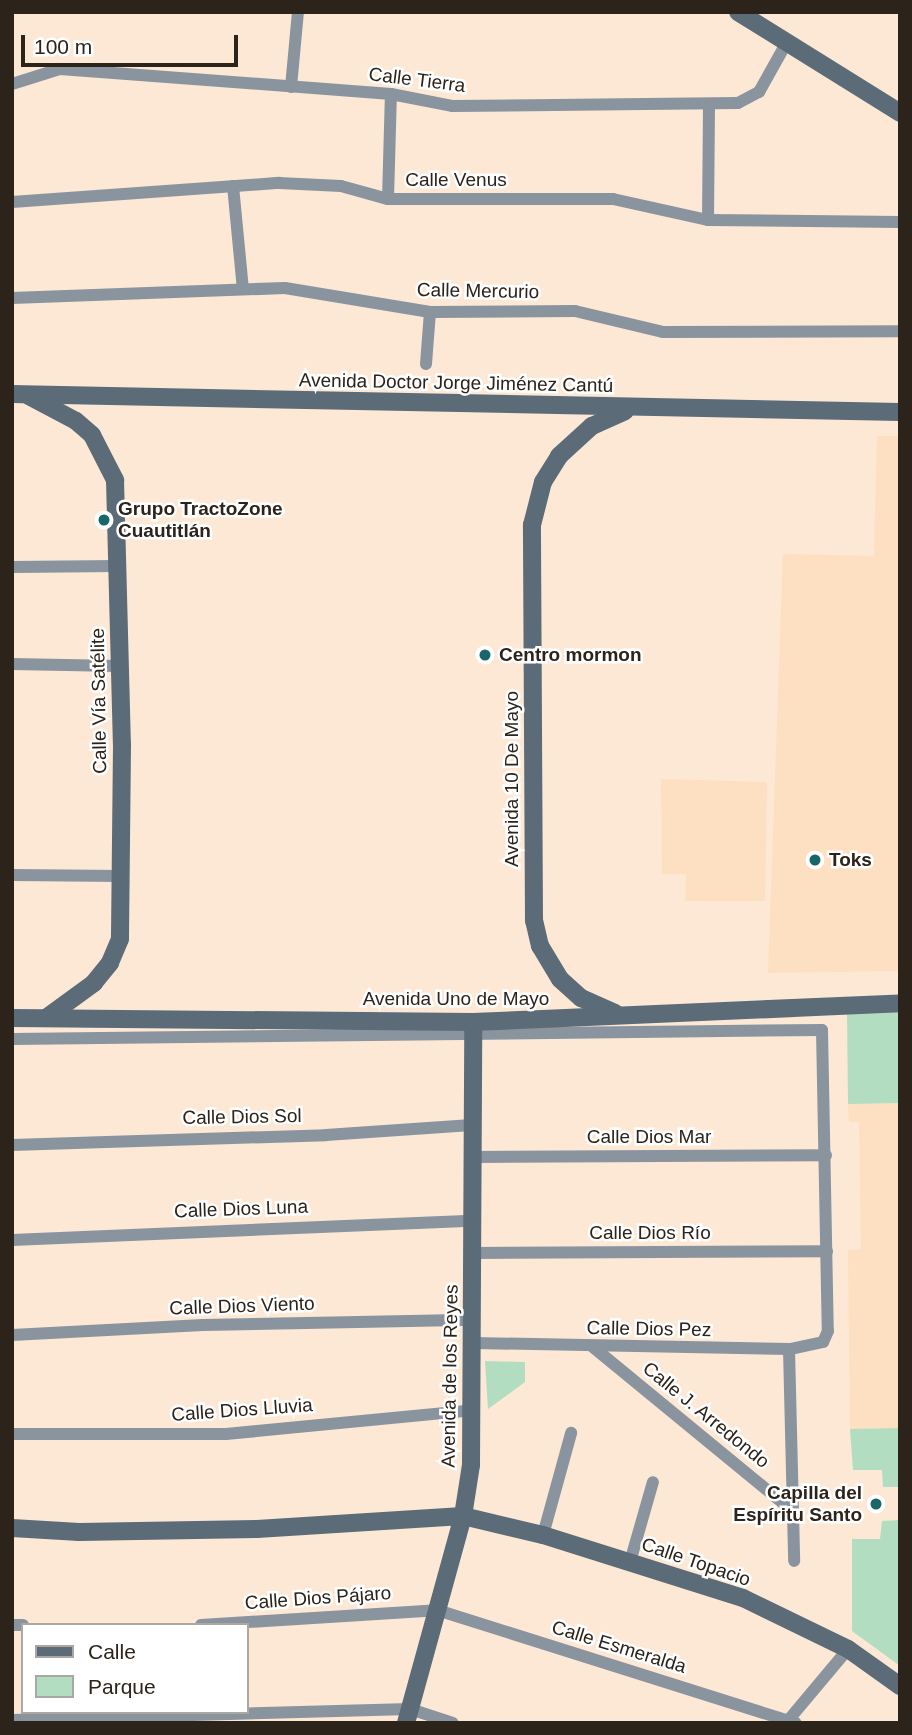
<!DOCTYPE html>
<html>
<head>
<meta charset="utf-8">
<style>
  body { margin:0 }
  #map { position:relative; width:912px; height:1735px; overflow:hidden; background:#fce8d5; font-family:Helvetica,sans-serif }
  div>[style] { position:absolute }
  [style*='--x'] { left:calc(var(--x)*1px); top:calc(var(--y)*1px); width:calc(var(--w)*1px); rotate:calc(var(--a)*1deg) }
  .built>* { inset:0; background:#fddfc1 }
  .green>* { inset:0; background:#b2ddc0 }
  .street>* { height:12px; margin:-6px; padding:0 6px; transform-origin:6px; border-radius:6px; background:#8a949e }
  .secondary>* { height:18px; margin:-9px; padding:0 9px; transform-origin:9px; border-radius:9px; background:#5b6b78 }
  .dots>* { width:19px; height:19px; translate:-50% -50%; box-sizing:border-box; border:4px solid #fff; border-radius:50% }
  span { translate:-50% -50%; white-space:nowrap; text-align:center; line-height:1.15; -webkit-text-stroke:5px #fff; paint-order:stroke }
  .street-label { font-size:19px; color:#2c231a }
  .poi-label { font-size:19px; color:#2c231a; font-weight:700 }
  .left { translate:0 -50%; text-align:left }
  .right { translate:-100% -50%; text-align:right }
  .frame { position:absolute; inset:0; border:14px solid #2c231a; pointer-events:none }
  .legend { position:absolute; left:21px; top:1623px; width:228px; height:91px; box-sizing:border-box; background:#fff; border:2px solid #aba7a3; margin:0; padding:9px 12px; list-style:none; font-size:21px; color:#2c231a }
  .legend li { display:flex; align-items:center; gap:14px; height:35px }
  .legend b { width:35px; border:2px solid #aba7a3 }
  .scale { position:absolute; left:21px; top:35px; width:217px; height:32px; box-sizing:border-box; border:4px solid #2c231a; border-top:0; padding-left:9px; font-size:21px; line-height:24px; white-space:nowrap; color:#2c231a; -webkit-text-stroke:5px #fff; paint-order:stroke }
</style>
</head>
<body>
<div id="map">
  <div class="built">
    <div style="clip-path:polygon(877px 436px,900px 436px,900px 971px,768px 973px,783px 554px,874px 556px)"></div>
    <div style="clip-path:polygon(661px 779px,767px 782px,765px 901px,685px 901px,686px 874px,662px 874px)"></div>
    <div style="clip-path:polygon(900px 1103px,900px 1428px,850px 1429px,848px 1250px,861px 1249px,859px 1122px,849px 1122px,848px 1104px)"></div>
  </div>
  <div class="green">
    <div style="clip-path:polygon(900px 1009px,900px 1103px,848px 1104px,847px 1010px)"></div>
    <div style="clip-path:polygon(485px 1361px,525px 1362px,525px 1382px,488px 1409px)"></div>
    <div style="clip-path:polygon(900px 1428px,900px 1487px,883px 1487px,882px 1470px,853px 1470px,850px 1429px)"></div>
    <div style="clip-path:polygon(900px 1520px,900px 1666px,852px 1631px,852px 1539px,880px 1539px,882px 1521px)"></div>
  </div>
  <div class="street">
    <div style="--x:12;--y:84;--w:50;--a:-17.4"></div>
    <div style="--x:60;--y:69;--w:332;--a:4.3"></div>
    <div style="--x:391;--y:94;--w:62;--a:11.1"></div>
    <div style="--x:452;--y:106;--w:286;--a:-0.6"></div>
    <div style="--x:738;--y:103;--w:24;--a:-28"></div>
    <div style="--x:759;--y:92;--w:57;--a:-60.8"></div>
    <div style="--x:291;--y:87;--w:75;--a:-84.7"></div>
    <div style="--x:233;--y:186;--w:103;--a:84.5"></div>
    <div style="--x:388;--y:199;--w:105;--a:-88.4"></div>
    <div style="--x:12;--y:202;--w:268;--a:-4.1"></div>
    <div style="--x:279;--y:183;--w:62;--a:2.8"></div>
    <div style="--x:341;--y:186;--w:49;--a:15.5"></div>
    <div style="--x:388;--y:199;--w:225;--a:0"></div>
    <div style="--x:613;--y:199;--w:97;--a:12.5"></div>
    <div style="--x:708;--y:220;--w:192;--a:0.6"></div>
    <div style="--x:708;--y:220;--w:116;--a:-89.5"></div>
    <div style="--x:12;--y:298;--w:273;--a:-2.1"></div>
    <div style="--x:285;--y:288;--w:147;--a:9.4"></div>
    <div style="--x:430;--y:312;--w:145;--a:-0.4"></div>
    <div style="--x:575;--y:311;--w:90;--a:13.4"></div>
    <div style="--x:663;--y:332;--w:237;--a:-0.2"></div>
    <div style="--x:426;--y:364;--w:52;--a:-85.6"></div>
    <div style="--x:12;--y:567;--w:105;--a:-0.5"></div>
    <div style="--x:12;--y:664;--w:107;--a:1.1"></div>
    <div style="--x:12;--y:875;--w:108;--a:0.5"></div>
    <div style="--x:12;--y:1039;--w:810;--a:-0.64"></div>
    <div style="--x:822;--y:1030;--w:301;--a:88.9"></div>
    <div style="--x:828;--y:1331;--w:12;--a:114"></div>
    <div style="--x:823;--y:1342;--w:35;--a:168"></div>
    <div style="--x:789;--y:1349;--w:315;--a:-178.9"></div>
    <div style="--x:12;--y:1145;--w:314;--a:-1.8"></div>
    <div style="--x:326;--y:1135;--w:146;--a:-3.9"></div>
    <div style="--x:472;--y:1157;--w:354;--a:-0.3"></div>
    <div style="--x:12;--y:1240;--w:460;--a:-2.4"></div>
    <div style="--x:473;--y:1253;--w:354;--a:-0.3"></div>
    <div style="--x:12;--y:1335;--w:191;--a:-3"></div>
    <div style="--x:203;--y:1325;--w:271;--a:-1.1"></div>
    <div style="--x:593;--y:1347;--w:260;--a:39.4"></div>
    <div style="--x:789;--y:1349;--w:212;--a:88.6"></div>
    <div style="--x:12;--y:1434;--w:214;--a:0"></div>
    <div style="--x:226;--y:1434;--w:249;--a:-5.5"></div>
    <div style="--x:543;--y:1535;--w:106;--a:-74.6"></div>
    <div style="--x:630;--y:1562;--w:83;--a:-74"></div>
    <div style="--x:12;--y:1625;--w:11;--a:0"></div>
    <div style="--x:201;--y:1625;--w:236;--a:-3.6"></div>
    <div style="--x:437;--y:1610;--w:376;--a:17.5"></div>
    <div style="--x:12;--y:1720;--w:398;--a:-1.6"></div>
    <div style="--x:410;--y:1709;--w:45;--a:18"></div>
    <div style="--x:786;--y:1723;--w:97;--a:-50"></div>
  </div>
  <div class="secondary">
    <div style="--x:738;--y:12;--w:191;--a:31.9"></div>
    <div style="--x:12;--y:394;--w:888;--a:1.16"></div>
    <div style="--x:29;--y:396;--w:53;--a:28"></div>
    <div style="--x:76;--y:421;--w:21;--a:41"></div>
    <div style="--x:92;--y:435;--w:51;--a:62.9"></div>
    <div style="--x:115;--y:480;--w:265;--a:88.5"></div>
    <div style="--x:122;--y:745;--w:194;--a:90.6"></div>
    <div style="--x:120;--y:939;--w:26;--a:113"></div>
    <div style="--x:110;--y:963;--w:26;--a:129"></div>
    <div style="--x:94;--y:983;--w:59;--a:143.9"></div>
    <div style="--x:615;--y:1013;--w:37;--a:-156"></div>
    <div style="--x:581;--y:998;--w:28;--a:-138"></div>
    <div style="--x:560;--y:979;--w:39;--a:-121"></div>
    <div style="--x:540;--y:946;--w:26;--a:-103"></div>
    <div style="--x:534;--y:921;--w:396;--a:-90.3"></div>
    <div style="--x:532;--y:525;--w:44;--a:-75.7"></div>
    <div style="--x:543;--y:482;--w:31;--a:-58"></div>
    <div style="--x:559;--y:456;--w:45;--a:-42.3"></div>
    <div style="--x:592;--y:426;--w:36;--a:-24"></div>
    <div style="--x:12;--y:1018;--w:461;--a:0.5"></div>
    <div style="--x:473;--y:1022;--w:427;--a:-2.5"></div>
    <div style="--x:12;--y:1528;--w:67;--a:3.4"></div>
    <div style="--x:79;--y:1532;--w:178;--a:-1"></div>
    <div style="--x:257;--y:1529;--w:206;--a:-3.6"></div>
    <div style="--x:463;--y:1516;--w:82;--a:13.4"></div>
    <div style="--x:543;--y:1535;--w:210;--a:17.5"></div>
    <div style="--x:743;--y:1598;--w:117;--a:25.9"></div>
    <div style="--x:848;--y:1649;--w:64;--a:35.4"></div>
    <div style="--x:406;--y:1723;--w:215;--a:-74.6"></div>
    <div style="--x:463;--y:1516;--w:52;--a:-81.1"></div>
    <div style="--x:471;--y:1465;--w:443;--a:-89.7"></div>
  </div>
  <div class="dots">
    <div style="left:104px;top:520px;background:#186669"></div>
    <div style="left:485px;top:655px;background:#186669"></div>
    <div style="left:815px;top:860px;background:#186669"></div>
    <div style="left:876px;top:1504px;background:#186669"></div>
  </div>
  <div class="street-label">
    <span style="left:417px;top:80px;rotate:7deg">Calle Tierra</span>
    <span style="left:456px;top:180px">Calle Venus</span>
    <span style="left:478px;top:291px;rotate:1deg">Calle Mercurio</span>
    <span style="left:456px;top:383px;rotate:1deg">Avenida Doctor Jorge Jiménez Cantú</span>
    <span style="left:99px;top:701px;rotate:-91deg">Calle Vía Satélite</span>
    <span style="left:512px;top:779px;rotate:-90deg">Avenida 10 De Mayo</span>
    <span style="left:456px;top:999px">Avenida Uno de Mayo</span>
    <span style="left:242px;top:1117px;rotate:-1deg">Calle Dios Sol</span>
    <span style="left:649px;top:1137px">Calle Dios Mar</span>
    <span style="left:241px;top:1209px;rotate:-2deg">Calle Dios Luna</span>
    <span style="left:650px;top:1233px">Calle Dios Río</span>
    <span style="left:242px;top:1306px;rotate:-2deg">Calle Dios Viento</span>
    <span style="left:649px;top:1329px;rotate:1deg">Calle Dios Pez</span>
    <span style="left:450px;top:1376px;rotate:-89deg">Avenida de los Reyes</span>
    <span style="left:242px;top:1410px;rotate:-4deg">Calle Dios Lluvia</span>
    <span style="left:706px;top:1415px;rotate:39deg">Calle J. Arredondo</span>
    <span style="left:696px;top:1562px;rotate:19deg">Calle Topacio</span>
    <span style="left:318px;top:1598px;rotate:-4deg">Calle Dios Pájaro</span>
    <span style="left:619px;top:1647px;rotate:17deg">Calle Esmeralda</span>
  </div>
  <div class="poi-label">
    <span class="left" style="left:118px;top:520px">Grupo TractoZone<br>Cuautitlán</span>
    <span class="left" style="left:499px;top:655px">Centro mormon</span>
    <span class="left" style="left:829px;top:860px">Toks</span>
    <span class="right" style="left:862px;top:1504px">Capilla del<br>Espíritu Santo</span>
  </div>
  <div class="frame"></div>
  <ul class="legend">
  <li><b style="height:9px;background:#5b6b78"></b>Calle</li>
  <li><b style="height:19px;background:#b2ddc0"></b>Parque</li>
  </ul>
  <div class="scale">100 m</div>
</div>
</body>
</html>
